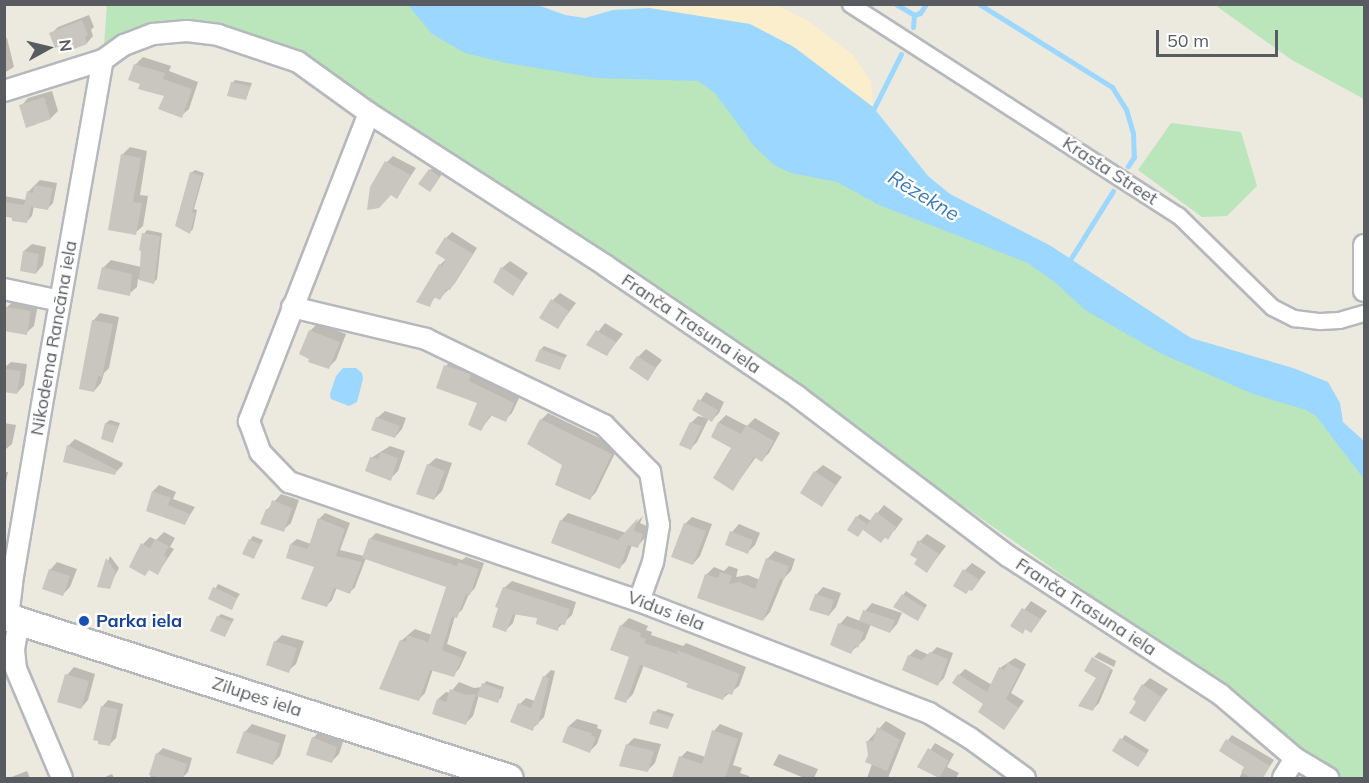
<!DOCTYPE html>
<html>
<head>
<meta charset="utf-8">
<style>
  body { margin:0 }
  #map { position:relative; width:1369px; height:783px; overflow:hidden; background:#ece9df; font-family:Mulish,sans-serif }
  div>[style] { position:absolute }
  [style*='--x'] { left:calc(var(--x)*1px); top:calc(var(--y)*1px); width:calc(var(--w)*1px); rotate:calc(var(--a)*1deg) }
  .green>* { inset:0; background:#bbe5ba }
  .sand>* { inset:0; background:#fbeecc }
  .water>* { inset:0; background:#9cd7ff }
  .shadow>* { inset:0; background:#0003 }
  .stream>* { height:5px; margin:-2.5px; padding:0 2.5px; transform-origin:2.5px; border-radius:2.5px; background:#9cd7ff }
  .building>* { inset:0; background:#c9c5bf }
  .roads { filter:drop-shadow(2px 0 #b5b8bd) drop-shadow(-2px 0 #b5b8bd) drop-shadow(0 2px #b5b8bd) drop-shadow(0 -2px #b5b8bd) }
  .pedestrian>* { height:15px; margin:-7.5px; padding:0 7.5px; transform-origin:7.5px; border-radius:7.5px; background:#fff }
  .minor>* { height:20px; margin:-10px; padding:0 10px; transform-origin:10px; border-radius:10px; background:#fff }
  .secondary>* { height:27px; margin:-13.5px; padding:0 13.5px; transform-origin:13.5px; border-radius:13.5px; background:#fff }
  .dots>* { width:16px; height:16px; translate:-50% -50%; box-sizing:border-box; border:3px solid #fff; border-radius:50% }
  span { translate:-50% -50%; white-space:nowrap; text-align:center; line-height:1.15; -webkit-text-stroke:4.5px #fff; paint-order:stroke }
  .street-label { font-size:18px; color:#585c61 }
  .transit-label { font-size:18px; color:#164399; font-weight:700 }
  .left { translate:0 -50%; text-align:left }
  .water-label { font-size:20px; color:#3978b3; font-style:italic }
  .frame { position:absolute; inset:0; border:6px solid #585c61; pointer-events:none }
  .north { position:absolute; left:18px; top:18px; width:60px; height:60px; -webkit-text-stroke:4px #fff; paint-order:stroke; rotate:82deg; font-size:16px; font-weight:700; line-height:24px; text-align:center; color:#585c61 }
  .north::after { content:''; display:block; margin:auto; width:21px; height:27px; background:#585c61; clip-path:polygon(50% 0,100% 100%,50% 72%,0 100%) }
  .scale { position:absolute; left:1156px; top:30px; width:122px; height:27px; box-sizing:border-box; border:3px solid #585c61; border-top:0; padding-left:8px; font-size:18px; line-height:21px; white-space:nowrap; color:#585c61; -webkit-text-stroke:4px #fff; paint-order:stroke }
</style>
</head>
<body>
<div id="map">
  <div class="green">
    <div style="clip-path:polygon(107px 4px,460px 5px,693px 51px,1137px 322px,1318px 399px,1364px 453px,1364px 778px,1343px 778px,1298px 752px,1215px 682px,636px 277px,291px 48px,168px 33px,103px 60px)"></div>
    <div style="clip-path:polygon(1215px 5px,1364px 5px,1364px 99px,1292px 60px)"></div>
    <div style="clip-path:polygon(1171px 123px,1241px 132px,1257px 186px,1227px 216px,1202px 217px,1138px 170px)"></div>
  </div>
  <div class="sand">
    <div style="clip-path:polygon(651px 4px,776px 5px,807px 20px,853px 55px,871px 82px,873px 107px,794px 47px,750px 24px,649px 8px)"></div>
  </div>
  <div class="water">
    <div style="clip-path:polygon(408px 5px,538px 5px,565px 15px,585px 18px,613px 10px,649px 8px,750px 24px,794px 47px,873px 107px,928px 176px,950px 194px,1051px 246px,1191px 338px,1293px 368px,1328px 382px,1340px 403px,1343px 422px,1364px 441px,1364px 479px,1316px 416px,1306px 410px,1253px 394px,1160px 353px,1085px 310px,1057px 284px,1028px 263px,879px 205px,837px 182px,791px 173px,774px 165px,754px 146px,715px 93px,698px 81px,597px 78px,506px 63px,465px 53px,432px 34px)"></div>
    <div style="clip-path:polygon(343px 368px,356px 368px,362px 373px,363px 379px,357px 402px,349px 406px,331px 399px,330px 394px,336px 376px)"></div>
  </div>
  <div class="shadow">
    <div style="clip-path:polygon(89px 15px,94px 27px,91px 30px,93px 36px,87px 43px,51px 34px,58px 27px)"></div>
    <div style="clip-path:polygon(7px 38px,14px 67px,4px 73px,4px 39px)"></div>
    <div style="clip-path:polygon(143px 57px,171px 66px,169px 71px,198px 82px,189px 109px,181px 116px,166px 95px,142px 83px,135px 65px)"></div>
    <div style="clip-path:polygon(235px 80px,252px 83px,246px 99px,232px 83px)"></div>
    <div style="clip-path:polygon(52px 91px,58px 111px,51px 118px,21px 106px,28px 98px)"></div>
    <div style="clip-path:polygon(130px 147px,147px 151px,140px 195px,148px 196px,143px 226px,135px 233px,122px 155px)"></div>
    <div style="clip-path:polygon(393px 156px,416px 168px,397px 197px,387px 162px)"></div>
    <div style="clip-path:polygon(434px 167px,442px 174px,433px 187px,430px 170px)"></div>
    <div style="clip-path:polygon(195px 170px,204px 173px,194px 209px,197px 210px,193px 229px,190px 232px,191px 173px)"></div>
    <div style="clip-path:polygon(40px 180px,57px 183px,53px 203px,48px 208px,34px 206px,32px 216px,27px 221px,4px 216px,4px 196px,26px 200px,28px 192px)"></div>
    <div style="clip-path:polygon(147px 230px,162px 233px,157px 279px,154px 282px,138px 279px,137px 287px,129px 294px,103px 268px,111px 260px,141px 267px,144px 234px)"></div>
    <div style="clip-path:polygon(452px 232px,477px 248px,455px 283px,440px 298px,436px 296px,429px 305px,440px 265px,447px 258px,446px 238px)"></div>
    <div style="clip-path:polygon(32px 244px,46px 247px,43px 265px,36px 273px,24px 251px)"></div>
    <div style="clip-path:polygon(510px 261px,528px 273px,513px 294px,502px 268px)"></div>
    <div style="clip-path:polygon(560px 293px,576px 303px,558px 327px,553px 300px)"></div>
    <div style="clip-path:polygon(15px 300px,38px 304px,34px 326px,26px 333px,7px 307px)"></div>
    <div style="clip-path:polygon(100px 313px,119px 317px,109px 368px,104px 373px,101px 383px,94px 391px,93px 321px)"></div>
    <div style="clip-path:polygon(318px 323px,346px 334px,336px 360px,329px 367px,310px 331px)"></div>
    <div style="clip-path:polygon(605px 323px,623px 334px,607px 354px,588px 345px)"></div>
    <div style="clip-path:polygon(544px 346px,567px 355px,559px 368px,541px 349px)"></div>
    <div style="clip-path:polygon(646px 349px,662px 360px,647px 379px,638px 357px)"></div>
    <div style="clip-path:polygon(453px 359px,477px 367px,475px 374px,520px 396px,512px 413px,505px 420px,492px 415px,481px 429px,479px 402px,446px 366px)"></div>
    <div style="clip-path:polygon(11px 362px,27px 364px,24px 385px,17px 393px,4px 391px,4px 368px)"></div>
    <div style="clip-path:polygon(706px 392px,724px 402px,719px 413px,712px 420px,709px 418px,697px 442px,690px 449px,691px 423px,698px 416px,707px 418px,694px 410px)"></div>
    <div style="clip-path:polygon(385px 411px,406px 418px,402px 429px,395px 437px,377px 418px)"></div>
    <div style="clip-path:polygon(548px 413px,618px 447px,596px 492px,590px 499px,564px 464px,529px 443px,541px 420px)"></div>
    <div style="clip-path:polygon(726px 415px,747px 426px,755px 418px,780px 433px,769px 453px,762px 460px,756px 457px,733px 489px,734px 448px,713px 436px,719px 422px)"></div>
    <div style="clip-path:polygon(110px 420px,120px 423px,113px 441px,106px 423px)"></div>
    <div style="clip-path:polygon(4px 423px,16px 425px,12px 444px,6px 449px)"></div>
    <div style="clip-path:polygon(75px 439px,123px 463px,122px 466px,115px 473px,68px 446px)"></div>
    <div style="clip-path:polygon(390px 446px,405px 451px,398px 471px,390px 479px,371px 458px)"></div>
    <div style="clip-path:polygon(436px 458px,452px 463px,442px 491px,434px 499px,428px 465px)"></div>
    <div style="clip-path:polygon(823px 465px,842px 477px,822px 505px,815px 472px)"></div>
    <div style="clip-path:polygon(4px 472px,8px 472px,4px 492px)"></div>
    <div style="clip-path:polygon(159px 485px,176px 492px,173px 499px,195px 507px,185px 523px,153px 491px)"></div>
    <div style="clip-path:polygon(281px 494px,299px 500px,291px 523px,283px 530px,267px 510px)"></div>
    <div style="clip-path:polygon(884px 505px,903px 519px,895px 530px,881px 541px,863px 529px,857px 517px,860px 514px,871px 521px)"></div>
    <div style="clip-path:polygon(325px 513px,350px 523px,340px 550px,364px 556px,370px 539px,376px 533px,462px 560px,466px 557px,484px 563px,475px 588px,469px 594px,462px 610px,455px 616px,447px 644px,467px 652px,459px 669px,453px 675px,433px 669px,425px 693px,419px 699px,401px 641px,415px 629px,432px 635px,448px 586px,366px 558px,355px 587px,350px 592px,337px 587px,332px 600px,327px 605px,316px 566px,291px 544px,297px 539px,311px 544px,320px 518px)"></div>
    <div style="clip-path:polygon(568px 513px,626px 533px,643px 516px,640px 523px,649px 527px,644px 539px,637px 547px,632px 545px,626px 561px,619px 568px,561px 521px)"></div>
    <div style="clip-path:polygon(692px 517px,712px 524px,700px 556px,693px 564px,685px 524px)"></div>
    <div style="clip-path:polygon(739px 524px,760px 533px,755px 545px,748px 552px,727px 544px,732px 532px)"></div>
    <div style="clip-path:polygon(164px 532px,175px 538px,170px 547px,174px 549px,158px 573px,150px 569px,145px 574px,143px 544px,150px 537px,156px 540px)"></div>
    <div style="clip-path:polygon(927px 534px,946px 546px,927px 571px,919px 558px,920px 541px)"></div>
    <div style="clip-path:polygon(253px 536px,263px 540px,254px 557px,250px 540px)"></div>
    <div style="clip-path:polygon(775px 551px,795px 559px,791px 571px,784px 578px,770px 612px,763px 620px,706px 575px,714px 567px,724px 571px,729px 566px,738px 569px,736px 577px,748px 575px,760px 580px,767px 559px)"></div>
    <div style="clip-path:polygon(110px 556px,119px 568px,109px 587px,99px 585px)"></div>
    <div style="clip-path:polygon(57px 562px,77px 569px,70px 587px,63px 594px,50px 570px)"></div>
    <div style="clip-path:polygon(972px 563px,986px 572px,972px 589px,965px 570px)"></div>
    <div style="clip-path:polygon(512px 581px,576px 602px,572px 615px,557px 629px,539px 617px,516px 613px,513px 623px,505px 631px,504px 588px)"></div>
    <div style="clip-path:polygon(218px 584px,240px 594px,231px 608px,210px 598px)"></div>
    <div style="clip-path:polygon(823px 587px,841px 593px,836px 607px,829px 615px,816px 595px)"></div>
    <div style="clip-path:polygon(906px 591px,927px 605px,921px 615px,895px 606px)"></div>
    <div style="clip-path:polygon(1031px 601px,1047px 611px,1031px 631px,1026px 628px,1023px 632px,1012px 626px)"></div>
    <div style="clip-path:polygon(872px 603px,902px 613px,897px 624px,890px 632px,871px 624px,865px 639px,851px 652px,840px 624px,847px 616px,860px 621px,865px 611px)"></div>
    <div style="clip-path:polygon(221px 614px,234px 619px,225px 635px,218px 617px)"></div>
    <div style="clip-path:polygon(629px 618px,648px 626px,646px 630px,652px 632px,651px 635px,683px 646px,686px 643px,746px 667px,739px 686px,723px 698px,644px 665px,633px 694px,626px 701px,631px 656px,621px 626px)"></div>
    <div style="clip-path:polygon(282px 635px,304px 641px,296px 664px,288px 671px,275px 642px)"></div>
    <div style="clip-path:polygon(937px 647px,953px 653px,944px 678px,938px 684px,909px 656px,916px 649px,929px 655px)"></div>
    <div style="clip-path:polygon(1099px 652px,1116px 661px,1114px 667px,1094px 657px)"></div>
    <div style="clip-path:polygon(1015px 658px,1026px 664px,1011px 693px,1024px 701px,1004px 728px,959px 675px,965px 669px,992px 685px,1000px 668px)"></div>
    <div style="clip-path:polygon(1092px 659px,1113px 670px,1099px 703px,1093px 709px,1098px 678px)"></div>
    <div style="clip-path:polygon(74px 667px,95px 674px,88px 700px,81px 708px,67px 675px)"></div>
    <div style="clip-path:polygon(551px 670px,555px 671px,544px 717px,532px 729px,520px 704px,526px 698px,535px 701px,544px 677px)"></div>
    <div style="clip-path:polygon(1150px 678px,1168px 689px,1144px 720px,1138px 702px,1143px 685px)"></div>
    <div style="clip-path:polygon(486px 681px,504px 687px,501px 698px,497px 701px,479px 695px,473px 716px,466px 723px,438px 699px,446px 692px,450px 693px,459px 682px,474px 688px,482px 687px)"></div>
    <div style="clip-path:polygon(108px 700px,123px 704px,116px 738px,110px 744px,100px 740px,102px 707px)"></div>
    <div style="clip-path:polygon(658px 709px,674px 714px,668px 727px,655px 712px)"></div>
    <div style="clip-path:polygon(577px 719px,598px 725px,597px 728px,602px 730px,597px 744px,590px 751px,569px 726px)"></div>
    <div style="clip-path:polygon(886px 721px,906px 733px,888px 778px,867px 778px,872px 764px,867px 742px)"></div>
    <div style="clip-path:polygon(252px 724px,286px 735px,280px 756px,273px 763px,245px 732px)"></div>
    <div style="clip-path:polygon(720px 724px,743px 733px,733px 765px,742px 768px,740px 773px,749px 776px,749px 778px,675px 778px,681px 757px,687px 751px,706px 757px,714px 731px)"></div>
    <div style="clip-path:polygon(320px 731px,344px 739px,339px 754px,331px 762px,313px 738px)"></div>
    <div style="clip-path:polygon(1125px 735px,1149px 750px,1141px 762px,1114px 750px)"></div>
    <div style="clip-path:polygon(1232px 735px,1274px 760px,1262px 778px,1239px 778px,1246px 766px,1228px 740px)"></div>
    <div style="clip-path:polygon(634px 738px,661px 744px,655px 763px,647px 771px,627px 745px)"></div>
    <div style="clip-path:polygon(935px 743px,954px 754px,947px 767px,959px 773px,956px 778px,939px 778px,919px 767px)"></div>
    <div style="clip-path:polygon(163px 748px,192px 758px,188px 772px,182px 778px,150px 778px,157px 754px)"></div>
    <div style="clip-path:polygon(779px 754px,818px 769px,814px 778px,804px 778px,773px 765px)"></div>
    <div style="clip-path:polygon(27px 771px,30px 778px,9px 778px)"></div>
    <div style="clip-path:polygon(112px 774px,114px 778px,103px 778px)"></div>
  </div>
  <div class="stream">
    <div style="--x:896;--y:4;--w:21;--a:31"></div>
    <div style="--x:914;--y:15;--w:6;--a:-18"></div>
    <div style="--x:920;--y:13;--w:11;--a:-56"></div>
    <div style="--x:979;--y:4;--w:157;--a:32"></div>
    <div style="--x:1112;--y:87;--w:26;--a:58"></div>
    <div style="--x:1126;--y:109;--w:25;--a:74"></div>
    <div style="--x:1133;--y:133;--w:24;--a:88"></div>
    <div style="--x:1134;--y:157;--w:11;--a:124"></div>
    <div style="--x:913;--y:27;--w:12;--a:-85"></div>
    <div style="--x:871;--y:114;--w:67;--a:-63.4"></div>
    <div style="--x:1068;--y:263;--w:85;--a:-58"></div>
  </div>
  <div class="building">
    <div style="clip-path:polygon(82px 20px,88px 35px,85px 36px,87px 44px,74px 49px,71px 41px,55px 48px,49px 33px)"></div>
    <div style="clip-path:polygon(134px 64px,165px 73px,163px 79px,192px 89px,182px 118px,158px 109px,164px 96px,138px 89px,140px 84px,128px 80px)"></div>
    <div style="clip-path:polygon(231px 82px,250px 86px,246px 100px,227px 96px)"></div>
    <div style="clip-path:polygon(44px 97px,51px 119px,26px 128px,19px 105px)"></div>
    <div style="clip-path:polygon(121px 154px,141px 158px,133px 202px,142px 203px,136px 235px,108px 230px)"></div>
    <div style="clip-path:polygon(385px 161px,411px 175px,397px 199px,391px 195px,379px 208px,367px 210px,370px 187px)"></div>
    <div style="clip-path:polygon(429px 169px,440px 177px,430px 192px,418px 184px)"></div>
    <div style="clip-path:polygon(190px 172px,202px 176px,192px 212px,195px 213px,190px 234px,175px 226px)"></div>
    <div style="clip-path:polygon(34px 185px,53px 188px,48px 210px,31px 207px,27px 223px,12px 221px,12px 217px,4px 216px,4px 202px,24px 205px,27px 191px,33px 193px)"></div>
    <div style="clip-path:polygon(142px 233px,160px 236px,154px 284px,139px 280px,141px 251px,139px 250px)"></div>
    <div style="clip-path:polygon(445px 237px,473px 254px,450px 290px,447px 289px,440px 300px,434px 297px,430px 307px,416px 302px,439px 264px,442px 266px,446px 260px,435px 253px)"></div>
    <div style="clip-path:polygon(23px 251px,39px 254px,36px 274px,20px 271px)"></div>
    <div style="clip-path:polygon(102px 267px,132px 274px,130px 296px,97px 289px)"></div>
    <div style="clip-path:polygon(501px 267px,522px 281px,513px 296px,493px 282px)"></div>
    <div style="clip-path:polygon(551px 299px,569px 311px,558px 329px,539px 318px)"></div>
    <div style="clip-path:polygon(6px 307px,31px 311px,27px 335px,4px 331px)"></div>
    <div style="clip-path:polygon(92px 320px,113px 324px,102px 377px,98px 376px,94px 392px,79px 389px)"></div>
    <div style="clip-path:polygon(309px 330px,340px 342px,329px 369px,308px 362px,309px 359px,299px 354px)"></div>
    <div style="clip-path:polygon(596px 330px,616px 342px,607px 356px,586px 345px)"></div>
    <div style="clip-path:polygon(540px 349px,565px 358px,560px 370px,535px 361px)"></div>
    <div style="clip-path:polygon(637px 356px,656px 368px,648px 381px,629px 368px)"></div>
    <div style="clip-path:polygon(444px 365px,471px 374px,469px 381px,514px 403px,506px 422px,490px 415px,481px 431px,468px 425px,477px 403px,436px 388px)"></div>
    <div style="clip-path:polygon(4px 369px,21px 371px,17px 394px,4px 392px)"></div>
    <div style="clip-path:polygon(698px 399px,718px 410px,712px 422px,692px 410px)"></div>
    <div style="clip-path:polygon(376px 417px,400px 426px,395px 438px,371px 430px)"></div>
    <div style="clip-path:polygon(540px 419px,612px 454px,590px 500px,555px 485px,562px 465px,527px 444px)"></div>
    <div style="clip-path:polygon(690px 422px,702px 426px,691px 450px,679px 445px)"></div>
    <div style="clip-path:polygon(718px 422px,741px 434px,746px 425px,774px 441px,762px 462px,754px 457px,733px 491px,713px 478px,731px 448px,711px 437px)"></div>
    <div style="clip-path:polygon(105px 423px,118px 426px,113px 443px,101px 439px)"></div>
    <div style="clip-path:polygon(67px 445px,117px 470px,115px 475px,63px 462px)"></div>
    <div style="clip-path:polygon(381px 452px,398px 458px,391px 481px,365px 471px,370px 457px,378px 459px)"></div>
    <div style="clip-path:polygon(427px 464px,445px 471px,434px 500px,416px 494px)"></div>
    <div style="clip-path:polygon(814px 471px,836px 485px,822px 507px,800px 493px)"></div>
    <div style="clip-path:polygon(152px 491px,171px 498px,168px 505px,190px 514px,185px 525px,146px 511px)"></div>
    <div style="clip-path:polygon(272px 500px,292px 508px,284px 532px,260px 524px,266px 509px,269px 510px)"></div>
    <div style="clip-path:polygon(876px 512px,896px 527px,888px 540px,885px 537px,881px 543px,863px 530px)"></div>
    <div style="clip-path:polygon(856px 516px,867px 524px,858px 537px,847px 530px)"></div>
    <div style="clip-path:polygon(318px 518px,345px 529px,336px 556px,362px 562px,350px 594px,334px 588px,327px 607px,301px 599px,314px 567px,286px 558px,290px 544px,308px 549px)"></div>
    <div style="clip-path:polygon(638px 518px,634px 531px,643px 534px,638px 548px,628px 545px,620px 569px,551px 543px,560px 520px,618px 540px)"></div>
    <div style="clip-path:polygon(684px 523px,706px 531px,693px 565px,671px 557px)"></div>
    <div style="clip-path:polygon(730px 531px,753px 540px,748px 554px,725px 545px)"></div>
    <div style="clip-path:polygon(369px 538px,457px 566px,458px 562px,479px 569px,470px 595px,466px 594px,457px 618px,452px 617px,442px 650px,462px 658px,454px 677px,430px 670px,419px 701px,379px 689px,400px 640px,406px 642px,407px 635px,428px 642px,446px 587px,362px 558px)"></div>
    <div style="clip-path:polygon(155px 539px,169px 546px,164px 555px,167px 557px,158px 575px,149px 570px,145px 576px,129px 567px,141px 543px,150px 548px)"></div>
    <div style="clip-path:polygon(249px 539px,260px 544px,254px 559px,242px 554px)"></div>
    <div style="clip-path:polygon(918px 540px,939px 554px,927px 573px,914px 564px,917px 559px,910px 555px)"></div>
    <div style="clip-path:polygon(106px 558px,116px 572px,110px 589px,97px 587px)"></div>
    <div style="clip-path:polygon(766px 558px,789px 566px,784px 580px,780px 578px,763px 621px,697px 598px,705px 574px,718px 578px,720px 572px,732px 576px,729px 584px,739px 582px,755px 589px)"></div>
    <div style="clip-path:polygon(49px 569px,70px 576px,63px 596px,42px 589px)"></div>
    <div style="clip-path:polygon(963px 569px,980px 580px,972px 591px,969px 590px,966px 594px,953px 586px)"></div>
    <div style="clip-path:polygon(213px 587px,237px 598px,232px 610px,208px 599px)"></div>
    <div style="clip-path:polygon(503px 587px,570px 609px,565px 625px,559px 624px,558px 631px,536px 624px,537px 618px,513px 614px,506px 632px,492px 627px,498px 608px,495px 607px)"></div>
    <div style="clip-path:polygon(815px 594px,834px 600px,829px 616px,809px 610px)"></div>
    <div style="clip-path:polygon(902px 594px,925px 608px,918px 621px,893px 607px)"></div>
    <div style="clip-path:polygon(1022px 608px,1041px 619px,1031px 633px,1025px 629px,1023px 634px,1010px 626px)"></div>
    <div style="clip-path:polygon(863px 610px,895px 620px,890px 633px,859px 621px)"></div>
    <div style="clip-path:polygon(217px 616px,232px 622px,225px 637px,210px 631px)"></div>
    <div style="clip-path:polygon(838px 623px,864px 632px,858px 648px,855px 646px,851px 654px,830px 645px)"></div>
    <div style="clip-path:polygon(620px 625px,641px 633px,640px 637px,646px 639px,644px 643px,678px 654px,677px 650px,740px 674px,732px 695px,726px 693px,723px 700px,686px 687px,688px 683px,640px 665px,626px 703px,614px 699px,629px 657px,610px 650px)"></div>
    <div style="clip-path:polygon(274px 641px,297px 648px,289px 673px,266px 665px)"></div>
    <div style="clip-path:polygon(930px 652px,948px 659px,938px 686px,902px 670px,908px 655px,922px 660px)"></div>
    <div style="clip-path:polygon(1092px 657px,1111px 668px,1093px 711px,1078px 706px,1096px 678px,1084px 671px)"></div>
    <div style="clip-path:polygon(1008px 663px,1021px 670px,1006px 699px,1019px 708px,1004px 730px,978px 712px,983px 704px,952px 683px,958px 674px,987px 692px,999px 667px,1004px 670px)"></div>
    <div style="clip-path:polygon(65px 674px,89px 681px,81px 709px,57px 702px)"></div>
    <div style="clip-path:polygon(543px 676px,549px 678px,538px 725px,535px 724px,533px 731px,510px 722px,518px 703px,531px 708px)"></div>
    <div style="clip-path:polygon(482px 683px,502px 690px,498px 703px,477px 696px)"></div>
    <div style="clip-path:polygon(1142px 684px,1162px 697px,1145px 722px,1129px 713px,1136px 702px,1133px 699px)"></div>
    <div style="clip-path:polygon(450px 689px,466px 695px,476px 694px,466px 725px,432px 714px,437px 699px,446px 702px)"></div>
    <div style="clip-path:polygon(101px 706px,118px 709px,110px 746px,98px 744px,98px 741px,93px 740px)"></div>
    <div style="clip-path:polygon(653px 711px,672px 717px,668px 729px,649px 724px)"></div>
    <div style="clip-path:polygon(568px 726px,592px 733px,591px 735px,596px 737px,590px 753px,562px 742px)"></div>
    <div style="clip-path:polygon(877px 727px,900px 740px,887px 771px,865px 762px,868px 755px,866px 741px,873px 741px)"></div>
    <div style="clip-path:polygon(712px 730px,738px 739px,725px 778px,672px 778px,679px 756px,702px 764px)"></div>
    <div style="clip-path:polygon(244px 731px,280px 743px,273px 765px,236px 753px)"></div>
    <div style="clip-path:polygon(312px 737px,337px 747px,332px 763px,306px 755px)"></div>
    <div style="clip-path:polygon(1120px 738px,1147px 754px,1138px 767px,1112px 751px)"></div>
    <div style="clip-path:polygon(1226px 739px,1270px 766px,1263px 778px,1251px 778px,1241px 772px,1244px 767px,1219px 751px)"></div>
    <div style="clip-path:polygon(626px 744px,654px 751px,648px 772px,619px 766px)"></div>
    <div style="clip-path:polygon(928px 748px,949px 761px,939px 778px,917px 767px)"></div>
    <div style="clip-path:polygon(156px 753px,187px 764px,183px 778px,159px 778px,149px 775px)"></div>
  </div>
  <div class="roads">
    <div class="pedestrian">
      <div style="--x:850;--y:4;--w:390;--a:32.8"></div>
      <div style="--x:1178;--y:215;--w:132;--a:44.4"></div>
      <div style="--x:1272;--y:307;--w:25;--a:27"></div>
      <div style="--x:1294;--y:318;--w:26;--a:7"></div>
      <div style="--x:1320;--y:321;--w:19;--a:-3"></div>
      <div style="--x:1339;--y:320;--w:26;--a:-16"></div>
    </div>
    <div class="minor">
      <div style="--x:4;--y:91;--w:104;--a:-17.4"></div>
      <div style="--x:103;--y:60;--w:26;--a:-36"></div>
      <div style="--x:124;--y:45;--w:31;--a:-21"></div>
      <div style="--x:153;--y:34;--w:34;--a:-5"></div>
      <div style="--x:187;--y:31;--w:31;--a:7"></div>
      <div style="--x:218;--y:35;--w:84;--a:18.6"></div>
      <div style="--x:298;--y:62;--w:87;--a:35.7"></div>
      <div style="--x:369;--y:113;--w:282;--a:32.8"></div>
      <div style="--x:606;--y:266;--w:231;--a:34.2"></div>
      <div style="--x:797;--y:396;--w:265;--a:37.2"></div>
      <div style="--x:1008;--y:556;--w:254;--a:33.1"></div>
      <div style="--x:1221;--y:695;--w:97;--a:40.4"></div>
      <div style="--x:1295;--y:758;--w:39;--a:31"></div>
      <div style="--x:369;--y:113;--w:331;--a:111.3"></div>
      <div style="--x:249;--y:421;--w:33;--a:70"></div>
      <div style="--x:260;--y:452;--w:42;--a:46"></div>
      <div style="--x:289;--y:482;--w:370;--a:18.8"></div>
      <div style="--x:639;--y:601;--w:311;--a:21.1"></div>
      <div style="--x:929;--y:713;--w:48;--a:31.4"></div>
      <div style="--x:970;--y:738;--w:68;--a:36"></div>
      <div style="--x:1364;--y:245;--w:46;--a:90"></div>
      <div style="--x:4;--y:289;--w:57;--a:12.1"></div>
      <div style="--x:292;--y:307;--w:138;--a:13.4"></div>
      <div style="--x:426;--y:339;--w:198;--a:25.8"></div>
      <div style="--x:604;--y:425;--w:66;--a:45.6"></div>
      <div style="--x:650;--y:472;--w:54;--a:80.4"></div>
      <div style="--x:659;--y:525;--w:37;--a:99"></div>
      <div style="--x:653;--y:562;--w:41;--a:109.7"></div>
      <div style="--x:8;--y:617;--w:35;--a:-83"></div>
      <div style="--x:12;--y:582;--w:192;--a:-80.4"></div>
      <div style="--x:44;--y:393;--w:338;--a:-80"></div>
      <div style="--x:19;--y:621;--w:29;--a:100"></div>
      <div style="--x:14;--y:650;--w:19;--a:84"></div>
      <div style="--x:16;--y:669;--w:118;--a:67.1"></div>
      <div style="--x:1283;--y:778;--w:23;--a:-59"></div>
    </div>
    <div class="secondary">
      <div style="--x:4;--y:616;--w:530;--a:17.79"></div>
    </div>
  </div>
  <div class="dots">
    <div style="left:84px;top:621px;background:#1a4fb4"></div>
  </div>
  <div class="street-label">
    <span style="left:1110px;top:171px;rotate:33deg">Krasta Street</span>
    <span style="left:691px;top:324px;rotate:34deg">Franča Trasuna iela</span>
    <span style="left:54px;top:338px;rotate:-80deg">Nikodema Rancāna iela</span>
    <span style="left:1086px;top:607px;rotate:33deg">Franča Trasuna iela</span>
    <span style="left:666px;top:611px;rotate:21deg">Vidus iela</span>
    <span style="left:257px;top:697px;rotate:18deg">Zilupes iela</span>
  </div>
  <div class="transit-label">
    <span class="left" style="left:96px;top:621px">Parka iela</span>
  </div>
  <div class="water-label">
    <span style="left:924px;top:195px;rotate:31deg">Rēzekne</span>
  </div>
  <div class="frame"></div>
  <div class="north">N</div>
  <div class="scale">50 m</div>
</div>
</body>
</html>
